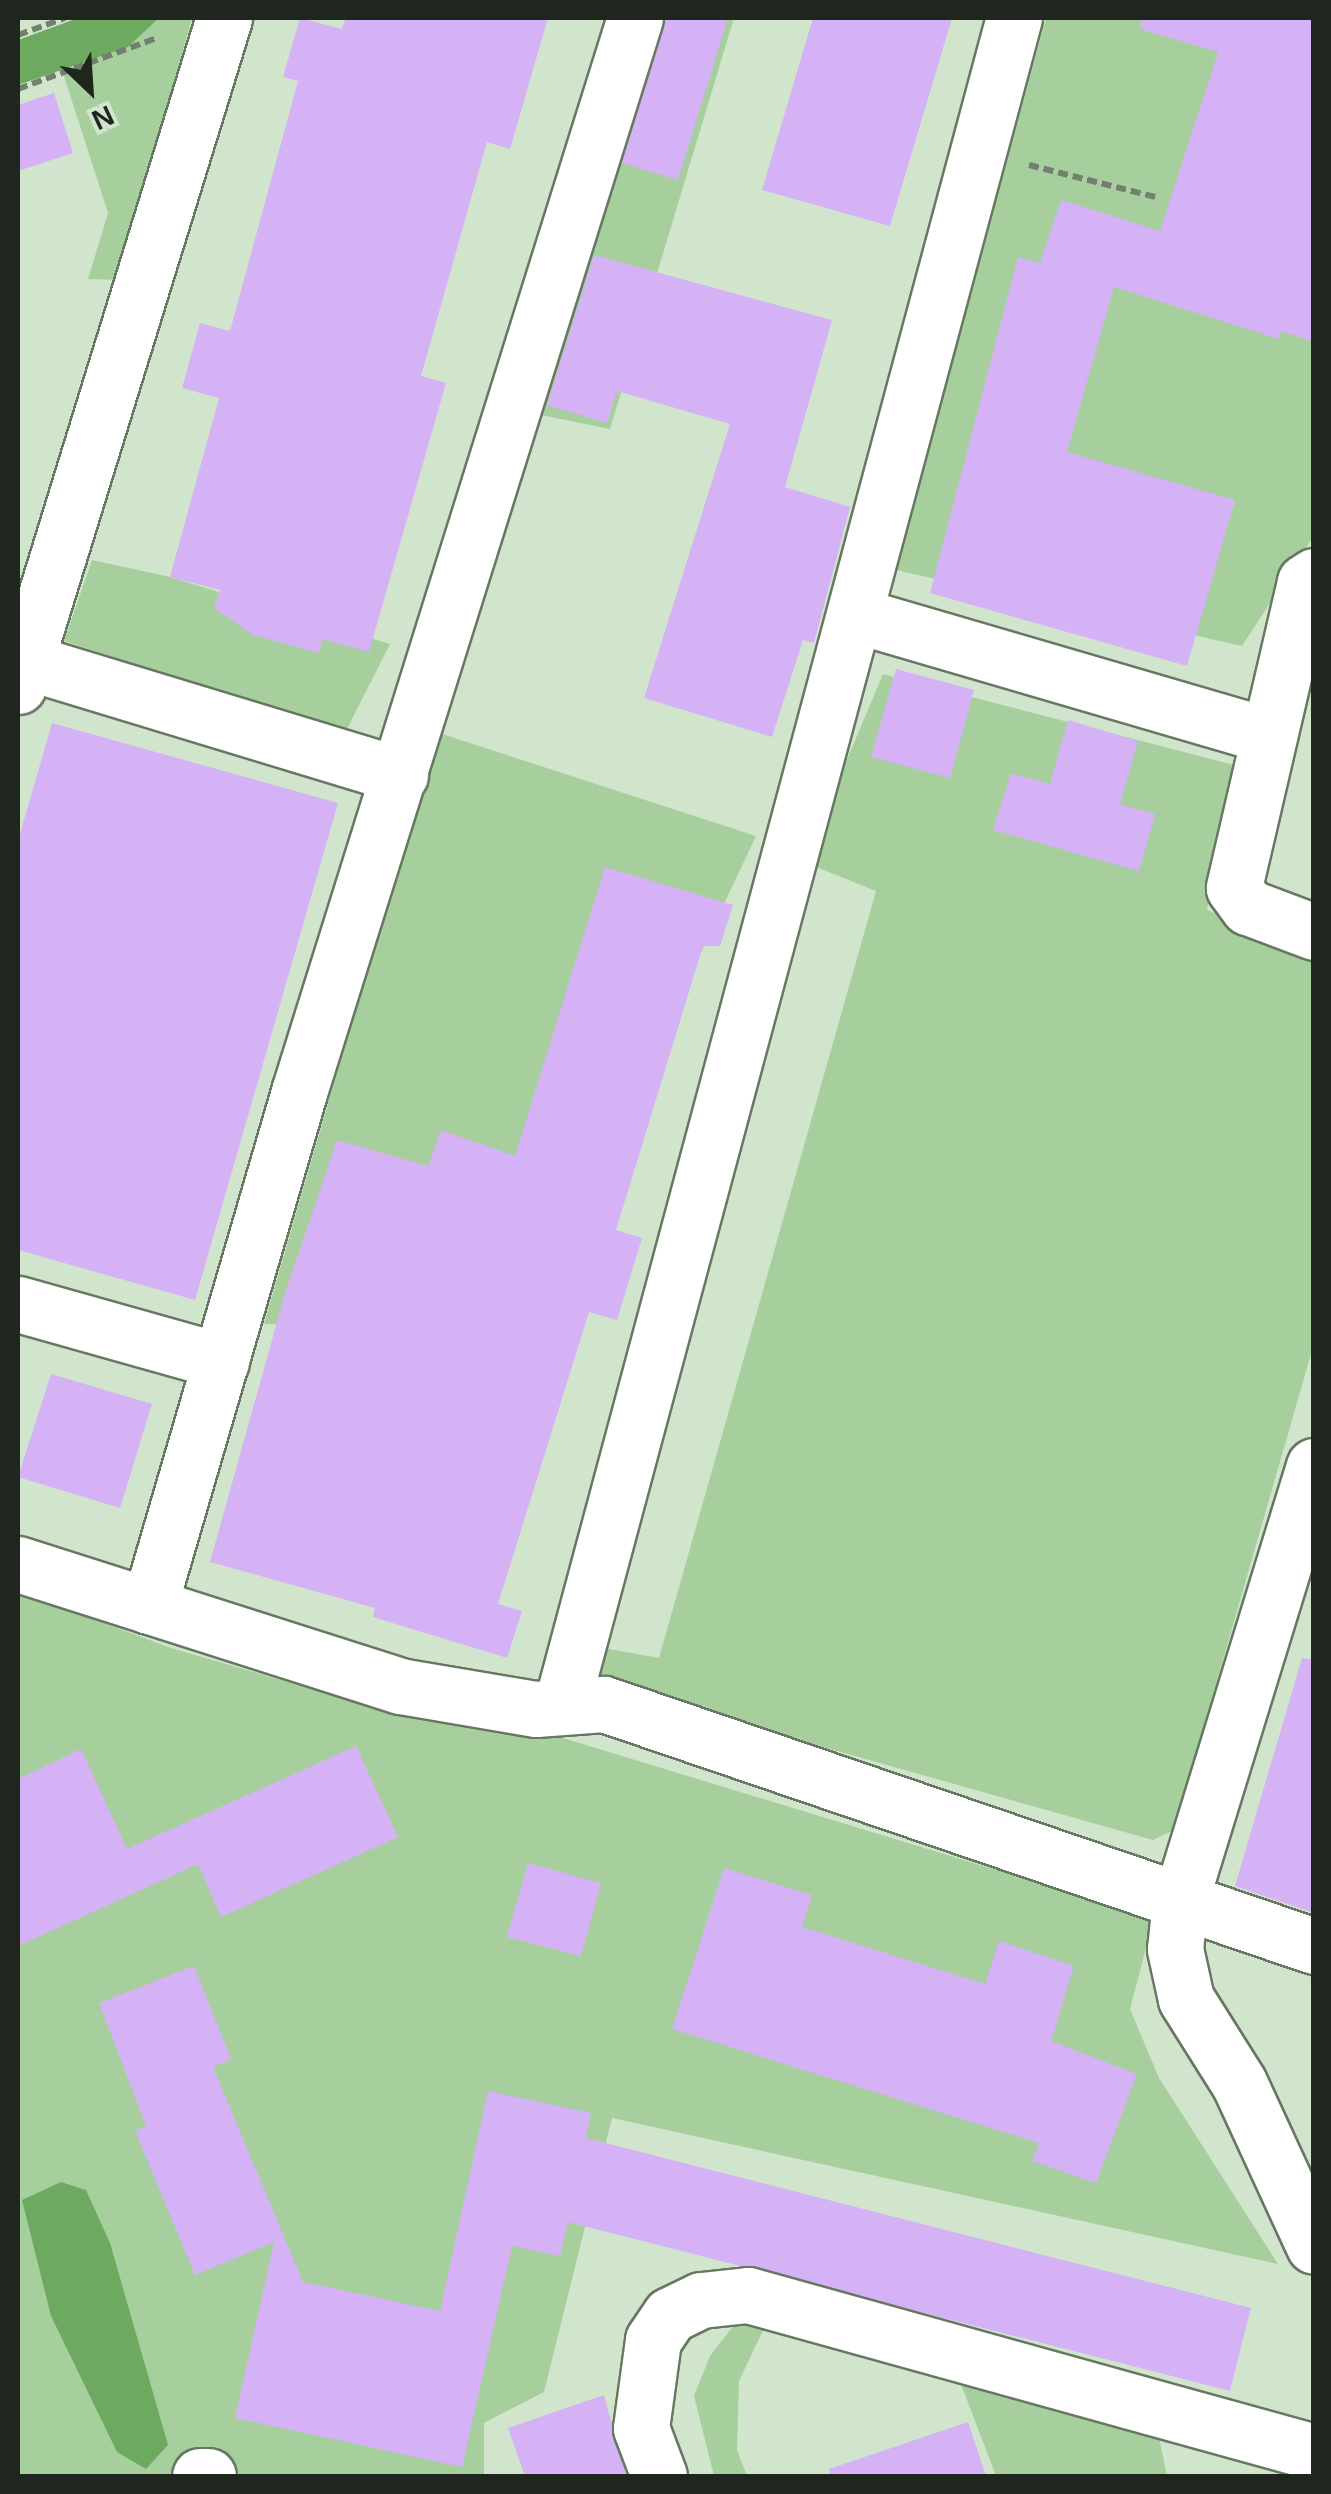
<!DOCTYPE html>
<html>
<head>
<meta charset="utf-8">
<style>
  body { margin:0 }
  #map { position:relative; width:1331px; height:2494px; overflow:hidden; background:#d1e5cd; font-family:Arial,sans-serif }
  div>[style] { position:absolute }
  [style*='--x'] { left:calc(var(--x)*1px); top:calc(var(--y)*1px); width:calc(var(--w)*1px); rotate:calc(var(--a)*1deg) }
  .green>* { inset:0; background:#a6cf9d }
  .water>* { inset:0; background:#6daa5f }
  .building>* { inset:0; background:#d4b2f5 }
  .path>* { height:6px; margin-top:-3px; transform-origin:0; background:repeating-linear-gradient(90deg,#738070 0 10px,transparent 0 15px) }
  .roads { filter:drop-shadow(2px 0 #667862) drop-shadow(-2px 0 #667862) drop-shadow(0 2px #667862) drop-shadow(0 -2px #667862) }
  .minor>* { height:55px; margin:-27.5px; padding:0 27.5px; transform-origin:27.5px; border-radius:27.5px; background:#fff }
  span { translate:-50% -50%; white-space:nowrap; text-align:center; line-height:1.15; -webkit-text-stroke:10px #d1e5cd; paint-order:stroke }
  .frame { position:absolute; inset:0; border:20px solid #1f261d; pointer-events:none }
  .north { position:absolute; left:40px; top:40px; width:100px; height:100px; -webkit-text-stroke:8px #d1e5cd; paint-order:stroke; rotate:155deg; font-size:28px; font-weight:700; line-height:40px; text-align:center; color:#1f261d }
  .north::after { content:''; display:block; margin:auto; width:35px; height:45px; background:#1f261d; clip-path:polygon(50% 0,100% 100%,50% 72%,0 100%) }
</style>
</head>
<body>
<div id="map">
  <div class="green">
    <div style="clip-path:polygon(159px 18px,192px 18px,118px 280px,88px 279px,108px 213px,62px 70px,128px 47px)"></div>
    <div style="clip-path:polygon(653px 18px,734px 18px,610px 429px,536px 414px)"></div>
    <div style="clip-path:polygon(1046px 18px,1313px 18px,1313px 537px,1242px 646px,1193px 635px,1235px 500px,1024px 443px,944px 581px,896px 570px)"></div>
    <div style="clip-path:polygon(92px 560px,170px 577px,390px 644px,345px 733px,64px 641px)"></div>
    <div style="clip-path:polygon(883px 674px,1234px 765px,1207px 910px,1313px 955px,1313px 1347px,1174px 1830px,1153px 1840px,589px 1681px,598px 1647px,659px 1658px,876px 891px,804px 862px)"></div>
    <div style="clip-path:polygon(436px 732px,756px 836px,524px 1328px,264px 1324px)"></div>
    <div style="clip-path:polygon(18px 1591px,171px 1648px,329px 1694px,563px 1738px,1154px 1918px,1130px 2009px,1159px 2078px,1278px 2264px,612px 2118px,544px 2392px,484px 2423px,484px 2475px,18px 2476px)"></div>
    <div style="clip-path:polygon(738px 2320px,765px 2326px,739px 2381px,737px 2450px,747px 2476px,714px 2476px,694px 2396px,710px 2356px)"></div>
    <div style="clip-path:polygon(959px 2379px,1157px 2428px,1167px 2476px,996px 2476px)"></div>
  </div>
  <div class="water">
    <div style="clip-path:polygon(78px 18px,159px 18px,128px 47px,18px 85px,18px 40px)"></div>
    <div style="clip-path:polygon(61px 2182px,86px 2190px,110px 2243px,168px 2445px,146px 2469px,117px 2452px,51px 2316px,22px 2200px)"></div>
  </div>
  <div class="building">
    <div style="clip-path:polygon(300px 18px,342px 29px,346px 18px,548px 18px,510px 149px,487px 142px,421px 376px,446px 383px,369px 652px,322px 639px,319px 653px,253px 635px,214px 608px,220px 590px,170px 577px,219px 398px,182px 388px,200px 323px,230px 331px,298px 81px,283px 77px)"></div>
    <div style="clip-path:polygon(665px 18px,728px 18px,678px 180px,622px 163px)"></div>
    <div style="clip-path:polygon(813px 18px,952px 18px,890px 226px,762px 190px)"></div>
    <div style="clip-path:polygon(1142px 18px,1314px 18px,1314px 342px,1281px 331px,1279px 339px,1114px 287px,1067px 452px,1235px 500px,1187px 666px,930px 593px,1018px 257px,1040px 263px,1061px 200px,1160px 231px,1218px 52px,1140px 29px)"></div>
    <div style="clip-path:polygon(54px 93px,73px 153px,18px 171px,18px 105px)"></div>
    <div style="clip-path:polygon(594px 255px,832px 320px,785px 487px,850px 507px,814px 643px,803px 640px,772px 737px,644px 698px,730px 424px,617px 391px,607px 423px,547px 405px)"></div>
    <div style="clip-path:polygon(896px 669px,974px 690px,950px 778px,871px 757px)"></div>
    <div style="clip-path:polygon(1068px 720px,1138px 741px,1120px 804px,1155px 814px,1139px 871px,993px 830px,1011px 773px,1050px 784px)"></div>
    <div style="clip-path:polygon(52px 723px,338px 803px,195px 1300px,18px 1250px,18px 841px)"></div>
    <div style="clip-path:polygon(605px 867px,733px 905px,720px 946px,703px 946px,616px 1230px,642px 1238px,617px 1320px,589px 1312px,498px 1604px,522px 1611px,507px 1658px,373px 1617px,375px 1608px,210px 1562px,286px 1290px,337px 1140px,428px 1166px,441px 1130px,515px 1156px)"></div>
    <div style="clip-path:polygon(51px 1374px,152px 1404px,120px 1508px,18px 1477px)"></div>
    <div style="clip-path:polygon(1302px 1658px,1314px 1660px,1314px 1913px,1235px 1886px)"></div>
    <div style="clip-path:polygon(356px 1746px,398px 1837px,221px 1917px,198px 1864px,18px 1946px,18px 1779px,81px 1749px,127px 1849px)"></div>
    <div style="clip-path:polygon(528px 1863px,601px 1883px,581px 1956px,507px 1937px)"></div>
    <div style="clip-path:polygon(724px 1868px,812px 1895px,802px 1927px,985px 1984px,999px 1941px,1074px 1966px,1051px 2041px,1137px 2074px,1096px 2183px,1032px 2161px,1039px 2143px,672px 2029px)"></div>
    <div style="clip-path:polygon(194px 1966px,231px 2059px,213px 2067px,303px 2282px,440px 2311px,488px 2091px,591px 2113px,586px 2138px,1251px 2308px,1230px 2391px,568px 2222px,560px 2256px,512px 2246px,462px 2467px,235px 2418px,274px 2242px,195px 2275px,135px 2131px,146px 2126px,99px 2003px)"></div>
    <div style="clip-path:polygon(604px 2395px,626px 2476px,525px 2476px,508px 2428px)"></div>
    <div style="clip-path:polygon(968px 2422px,986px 2476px,830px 2476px,829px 2469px)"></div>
  </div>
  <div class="path">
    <div style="--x:18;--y:35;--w:50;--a:-19.9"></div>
    <div style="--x:18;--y:89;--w:150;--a:-20.2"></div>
    <div style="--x:1029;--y:165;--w:134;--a:14.2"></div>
  </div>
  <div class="roads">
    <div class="minor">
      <div style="--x:1314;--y:576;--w:11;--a:146"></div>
      <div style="--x:1305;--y:582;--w:314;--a:103.1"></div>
      <div style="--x:1234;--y:888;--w:24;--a:54"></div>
      <div style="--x:1248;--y:907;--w:71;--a:20.7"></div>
      <div style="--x:856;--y:615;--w:430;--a:16.3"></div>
      <div style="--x:25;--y:661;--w:392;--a:16.9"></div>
      <div style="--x:18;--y:686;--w:699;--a:-72.86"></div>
      <div style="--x:18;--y:1304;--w:211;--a:15.7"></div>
      <div style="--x:1314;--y:1466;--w:455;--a:107.1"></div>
      <div style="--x:1180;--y:1901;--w:48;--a:95.9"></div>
      <div style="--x:1175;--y:1949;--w:51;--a:77.6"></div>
      <div style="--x:1186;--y:1999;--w:99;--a:57.8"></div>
      <div style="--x:1239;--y:2083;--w:179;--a:65.3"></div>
      <div style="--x:18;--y:1564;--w:401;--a:17.7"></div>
      <div style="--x:400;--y:1686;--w:138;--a:9.6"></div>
      <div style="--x:536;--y:1709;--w:68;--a:-4.2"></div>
      <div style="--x:604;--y:1704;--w:750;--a:18.82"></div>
      <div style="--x:149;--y:1606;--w:535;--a:-73.73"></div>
      <div style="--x:299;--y:1092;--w:1125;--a:-72.63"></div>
      <div style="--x:561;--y:1707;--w:1749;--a:-74.99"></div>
      <div style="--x:200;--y:2476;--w:8;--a:0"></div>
      <div style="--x:659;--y:2476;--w:51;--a:-110.6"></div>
      <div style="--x:641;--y:2428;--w:89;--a:-82.2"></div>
      <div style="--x:653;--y:2340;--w:30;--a:-56"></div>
      <div style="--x:670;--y:2315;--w:34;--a:-26"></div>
      <div style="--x:701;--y:2300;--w:47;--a:-6.1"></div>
      <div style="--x:748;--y:2295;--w:587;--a:15.5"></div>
    </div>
  </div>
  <div class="frame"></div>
  <div class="north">N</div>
</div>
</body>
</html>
